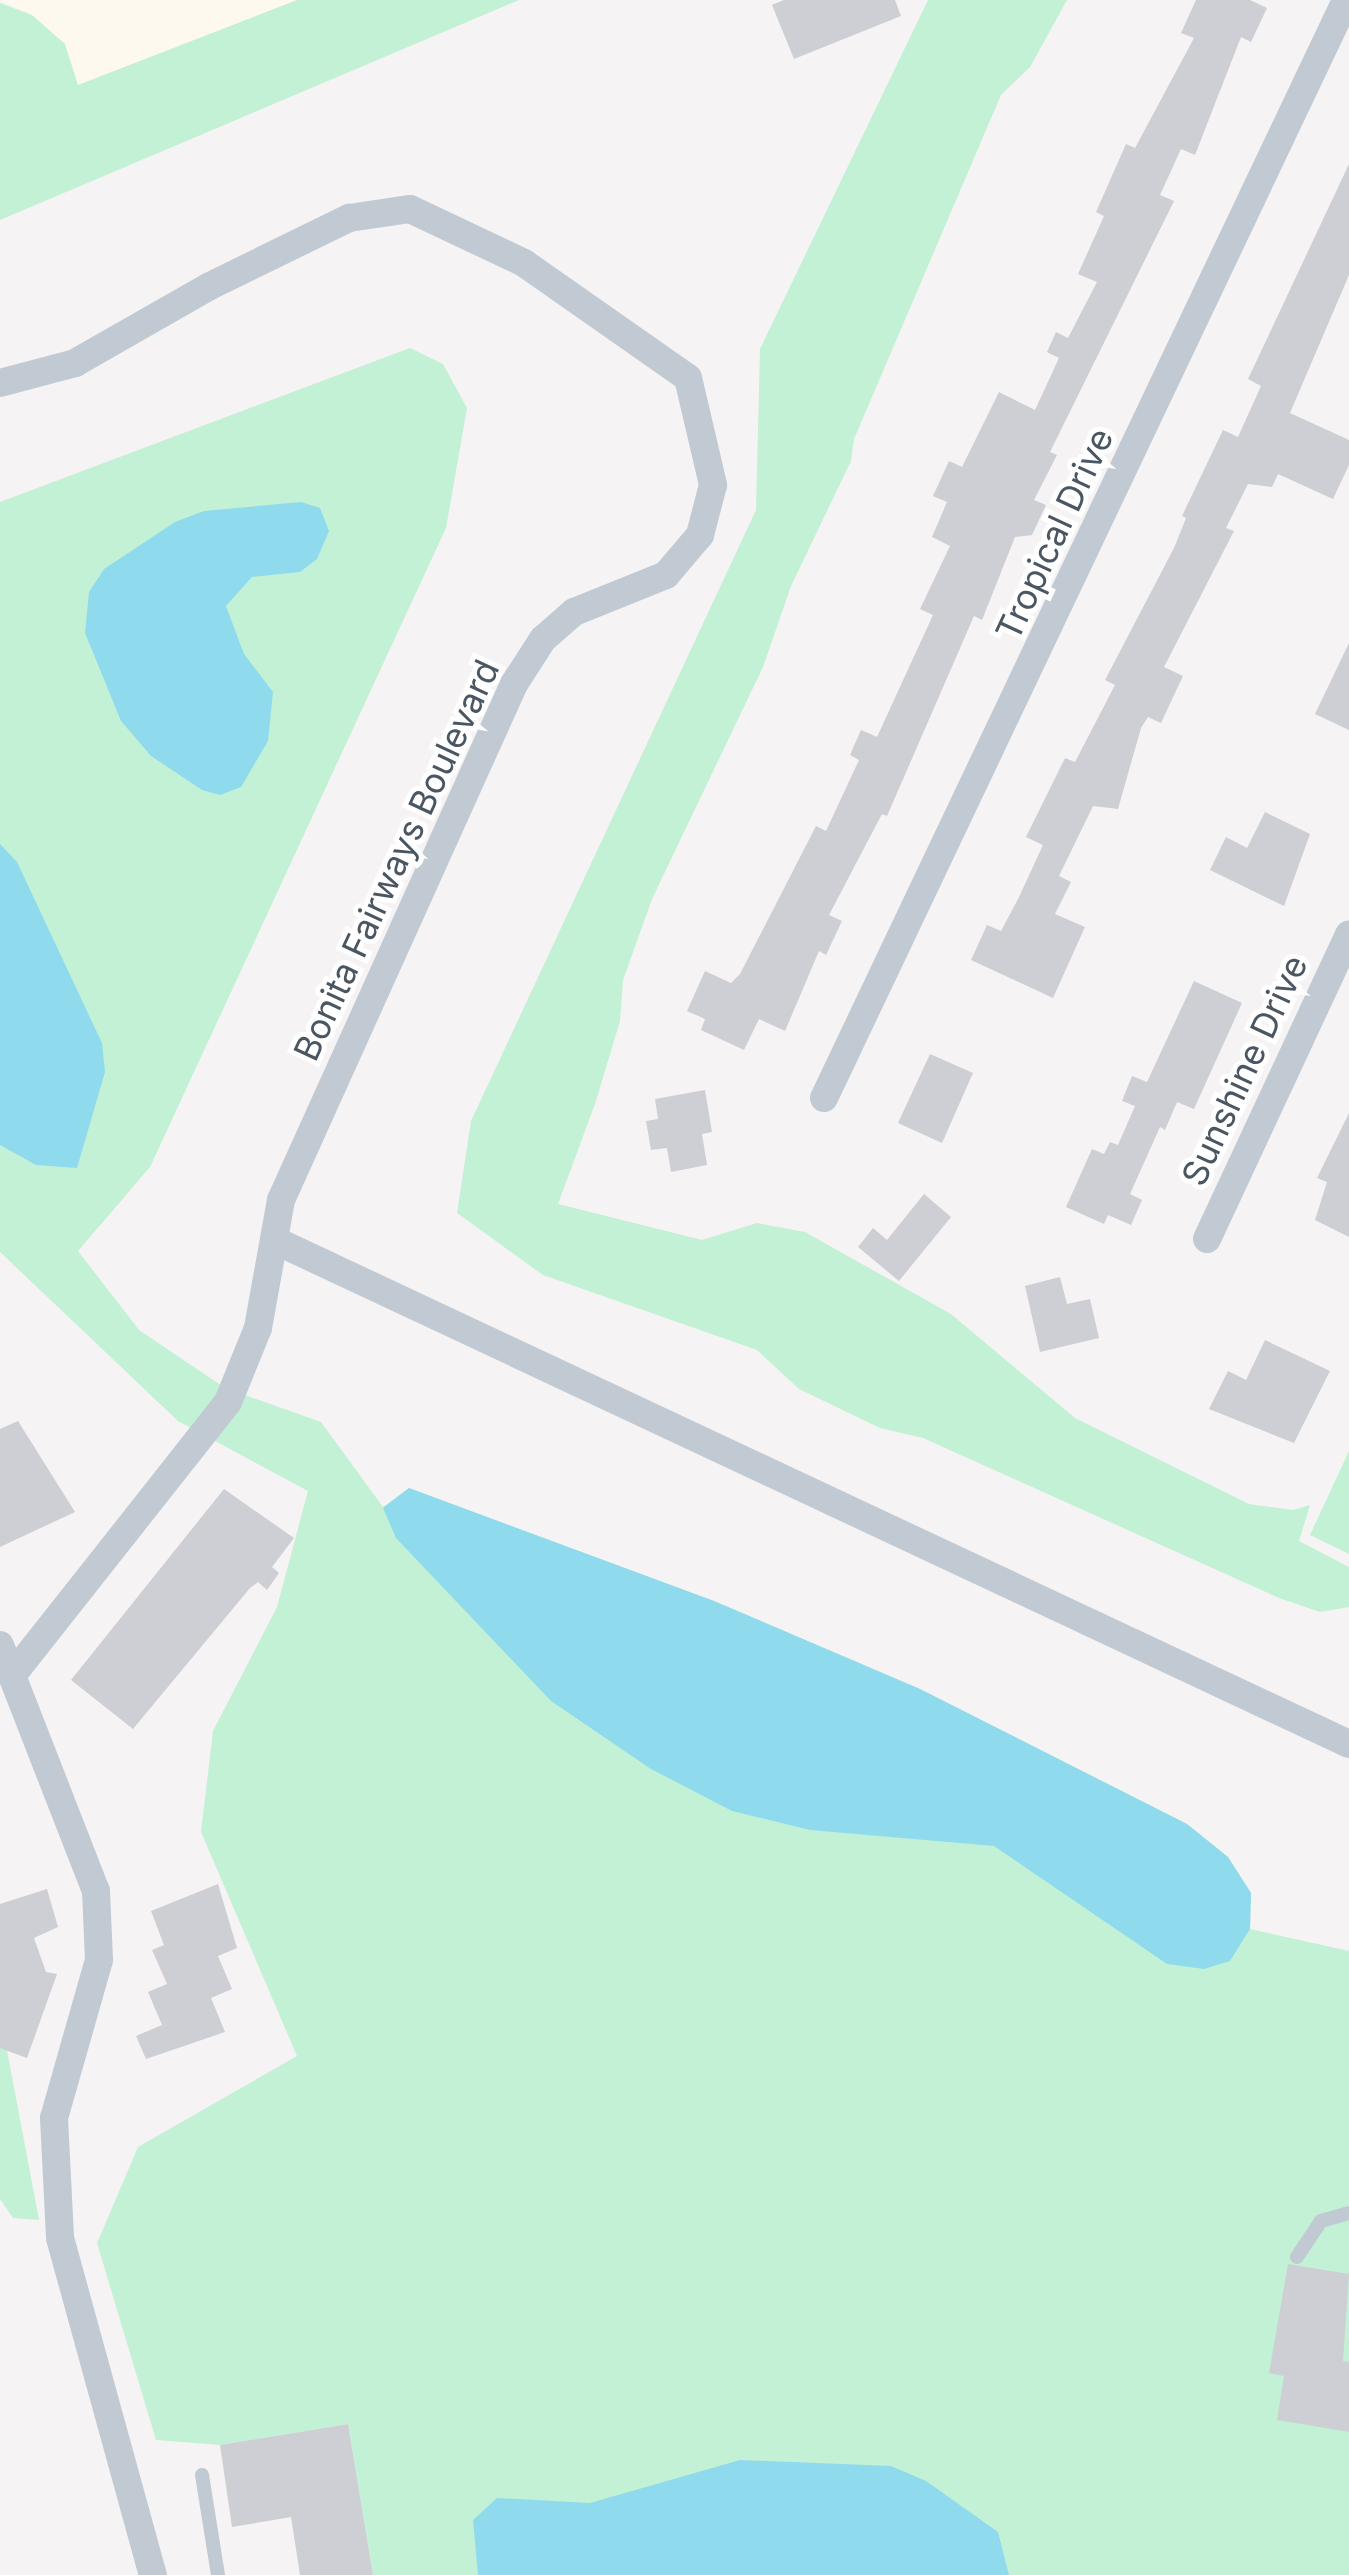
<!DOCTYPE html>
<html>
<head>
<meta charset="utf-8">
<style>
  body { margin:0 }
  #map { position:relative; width:1349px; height:2575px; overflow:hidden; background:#f5f3f3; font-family:Inter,sans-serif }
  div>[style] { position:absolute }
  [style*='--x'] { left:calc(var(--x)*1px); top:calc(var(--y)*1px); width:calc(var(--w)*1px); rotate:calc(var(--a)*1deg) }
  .commercial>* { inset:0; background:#fdf9ef }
  .green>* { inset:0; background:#c3f1d5 }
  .water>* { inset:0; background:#90daee }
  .building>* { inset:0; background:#cdcfd5 }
  .lane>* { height:14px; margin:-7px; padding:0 7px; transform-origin:7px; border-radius:7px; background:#c1cad2 }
  .street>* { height:28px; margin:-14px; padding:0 14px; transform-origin:14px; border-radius:14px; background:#c1cad2 }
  span { translate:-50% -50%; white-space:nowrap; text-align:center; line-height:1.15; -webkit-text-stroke:10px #fff; paint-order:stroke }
  .street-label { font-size:35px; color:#4a5661 }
</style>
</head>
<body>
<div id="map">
  <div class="commercial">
    <div style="clip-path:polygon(0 0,297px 0,78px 86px,32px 15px)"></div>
  </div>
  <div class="green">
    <div style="clip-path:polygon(297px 0,519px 0,0 220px,0 3px,32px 15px,65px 44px,78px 85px)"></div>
    <div style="clip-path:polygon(928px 0,1067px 0,1030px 67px,1001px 95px,854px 439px,851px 461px,791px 586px,763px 667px,652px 899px,623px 980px,620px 1021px,595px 1104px,558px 1204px,702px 1240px,757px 1223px,805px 1232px,951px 1314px,1075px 1418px,1249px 1504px,1293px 1510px,1310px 1505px,1299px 1541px,1349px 1567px,1349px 1607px,1320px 1612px,1279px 1598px,923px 1438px,880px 1428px,799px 1389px,757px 1350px,543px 1275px,457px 1213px,471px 1121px,756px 510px,760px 349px)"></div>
    <div style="clip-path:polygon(410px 348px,443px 364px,467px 408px,446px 528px,150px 1167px,78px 1251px,139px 1330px,225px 1388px,321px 1422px,383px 1507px,409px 1488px,714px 1601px,920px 1689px,1187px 1824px,1228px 1857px,1251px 1893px,1250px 1929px,1349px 1951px,1349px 2575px,373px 2575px,348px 2424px,220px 2445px,156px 2440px,97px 2243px,138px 2147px,297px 2056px,201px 1832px,213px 1731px,277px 1607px,308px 1491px,178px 1421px,0 1252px,0 502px)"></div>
    <div style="clip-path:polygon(1349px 1451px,1349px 1554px,1310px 1535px)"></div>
    <div style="clip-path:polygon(0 2030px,6px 2045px,39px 2220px,13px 2218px,0 2199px)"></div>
  </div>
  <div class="water">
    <div style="clip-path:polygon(301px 502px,320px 508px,329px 531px,317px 559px,300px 572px,252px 577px,226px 606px,244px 654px,273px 692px,268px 741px,241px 787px,220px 795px,202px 790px,151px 756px,121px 721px,85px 633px,89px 592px,104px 569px,175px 522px,204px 511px)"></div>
    <div style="clip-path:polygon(0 844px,17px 862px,102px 1043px,105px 1072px,77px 1168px,36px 1165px,0 1145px)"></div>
    <div style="clip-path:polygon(409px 1488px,714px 1601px,920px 1689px,1187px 1824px,1228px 1857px,1251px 1893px,1250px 1929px,1230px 1961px,1204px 1969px,1167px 1964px,994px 1846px,810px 1830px,732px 1811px,651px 1769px,551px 1701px,396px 1538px,383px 1508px)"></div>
    <div style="clip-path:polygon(740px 2460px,891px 2466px,926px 2481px,998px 2532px,1009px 2575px,478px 2575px,473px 2520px,497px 2498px,590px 2503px)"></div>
  </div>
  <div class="building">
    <div style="clip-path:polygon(784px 0,895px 0,901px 16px,794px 59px,772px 5px)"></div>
    <div style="clip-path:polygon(1196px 0,1250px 0,1267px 8px,1251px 42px,1241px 37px,1195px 155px,1181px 149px,1160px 195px,1174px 201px,1050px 452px,1057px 455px,1034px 500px,1046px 505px,1032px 535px,1015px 537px,982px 620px,974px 616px,887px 816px,882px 814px,829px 915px,842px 921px,826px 955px,819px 951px,785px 1031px,759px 1019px,744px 1050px,701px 1030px,705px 1019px,687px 1011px,705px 971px,731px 983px,740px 974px,816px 826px,826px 831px,859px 760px,850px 755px,861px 730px,877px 737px,933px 615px,920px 609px,950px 546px,932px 537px,947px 502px,933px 496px,949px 461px,962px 467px,999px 392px,1035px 410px,1059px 358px,1047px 352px,1056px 332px,1068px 338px,1097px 282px,1078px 274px,1104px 216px,1096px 212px,1126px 144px,1135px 148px,1194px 38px,1181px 33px)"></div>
    <div style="clip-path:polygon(1349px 164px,1349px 275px,1290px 413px,1349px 440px,1349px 465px,1333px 499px,1278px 474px,1272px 487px,1248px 484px,1226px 528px,1234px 531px,1164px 667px,1183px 676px,1161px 723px,1148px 717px,1141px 728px,1118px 809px,1093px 806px,1059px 876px,1071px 882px,1055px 914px,1085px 927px,1053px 998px,971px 960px,987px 925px,1001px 931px,1019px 897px,1043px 845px,1026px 837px,1065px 758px,1075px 762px,1115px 685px,1105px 680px,1174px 548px,1186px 518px,1182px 516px,1223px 430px,1238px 437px,1261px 386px,1248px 379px)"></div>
    <div style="clip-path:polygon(1349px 643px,1349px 730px,1315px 714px)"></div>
    <div style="clip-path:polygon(1265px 812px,1310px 834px,1284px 906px,1210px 870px,1226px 837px,1247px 848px)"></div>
    <div style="clip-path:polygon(1194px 981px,1242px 1003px,1194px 1109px,1177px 1102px,1165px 1130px,1160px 1127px,1130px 1194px,1142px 1200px,1131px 1225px,1108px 1215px,1104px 1224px,1066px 1207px,1092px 1149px,1104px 1154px,1110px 1142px,1118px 1145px,1135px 1106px,1122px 1101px,1132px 1076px,1147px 1082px)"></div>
    <div style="clip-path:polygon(930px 1054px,973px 1073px,942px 1143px,898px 1123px)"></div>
    <div style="clip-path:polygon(705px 1090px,712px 1132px,702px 1134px,707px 1165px,671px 1172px,667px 1148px,651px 1150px,646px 1121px,658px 1119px,655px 1099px)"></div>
    <div style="clip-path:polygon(1349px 1113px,1349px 1237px,1315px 1220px,1327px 1182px,1317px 1178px)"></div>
    <div style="clip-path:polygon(924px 1194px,951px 1217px,899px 1281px,858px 1247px,873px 1228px,887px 1240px)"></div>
    <div style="clip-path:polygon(1060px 1277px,1067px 1304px,1090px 1299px,1099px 1338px,1040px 1352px,1025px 1286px)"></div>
    <div style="clip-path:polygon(1265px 1340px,1330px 1371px,1294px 1443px,1209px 1409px,1228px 1371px,1246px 1380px)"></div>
    <div style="clip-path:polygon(18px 1421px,75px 1512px,0 1547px,0 1429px)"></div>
    <div style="clip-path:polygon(224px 1489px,294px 1538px,272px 1567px,279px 1573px,267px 1590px,258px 1582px,250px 1588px,133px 1729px,71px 1680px)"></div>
    <div style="clip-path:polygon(218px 1884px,237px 1948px,218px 1956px,232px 1989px,211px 1998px,225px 2032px,146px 2059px,136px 2036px,162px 2025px,148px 1992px,167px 1984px,152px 1950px,164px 1945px,151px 1911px)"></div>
    <div style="clip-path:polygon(47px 1889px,58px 1927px,34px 1938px,46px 1972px,57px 1974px,27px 2058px,0 2048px,0 1904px)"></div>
    <div style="clip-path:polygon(1288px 2264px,1349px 2274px,1343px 2361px,1349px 2362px,1349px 2432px,1277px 2420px,1284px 2376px,1269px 2373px)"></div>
    <div style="clip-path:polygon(348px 2424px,373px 2575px,300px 2575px,291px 2517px,232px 2527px,220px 2445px)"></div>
  </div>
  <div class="lane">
    <div style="--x:1297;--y:2257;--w:43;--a:-56.3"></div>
    <div style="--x:1321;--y:2221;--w:29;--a:-16"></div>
    <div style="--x:202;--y:2475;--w:101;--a:80.9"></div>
  </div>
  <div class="street">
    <div style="--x:0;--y:383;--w:78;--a:-14.9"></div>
    <div style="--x:75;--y:363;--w:155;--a:-29.7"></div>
    <div style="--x:210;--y:286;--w:155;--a:-26.1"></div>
    <div style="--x:349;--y:218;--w:62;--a:-8.4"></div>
    <div style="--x:410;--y:209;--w:126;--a:25.3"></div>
    <div style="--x:524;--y:263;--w:200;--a:35"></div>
    <div style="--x:688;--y:378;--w:110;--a:76.8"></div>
    <div style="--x:713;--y:485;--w:52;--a:104.6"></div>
    <div style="--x:700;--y:535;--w:52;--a:130.4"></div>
    <div style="--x:666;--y:575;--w:99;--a:158.1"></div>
    <div style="--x:574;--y:612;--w:41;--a:138.9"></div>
    <div style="--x:543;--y:639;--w:54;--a:122.8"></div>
    <div style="--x:514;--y:684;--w:566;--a:114.3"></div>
    <div style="--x:281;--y:1200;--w:130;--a:100.2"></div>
    <div style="--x:258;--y:1328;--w:80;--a:112.1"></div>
    <div style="--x:228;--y:1402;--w:345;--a:128.3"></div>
    <div style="--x:824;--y:1098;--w:1216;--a:-64.57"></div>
    <div style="--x:1207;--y:1239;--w:336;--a:-65"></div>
    <div style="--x:274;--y:1240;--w:1187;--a:25.12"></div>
    <div style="--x:0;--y:1645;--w:264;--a:68.7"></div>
    <div style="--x:96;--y:1891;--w:69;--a:87.5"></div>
    <div style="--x:99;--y:1960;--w:164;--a:105.9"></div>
    <div style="--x:54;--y:2118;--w:120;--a:87.1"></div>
    <div style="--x:60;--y:2238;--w:350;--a:74.6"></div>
  </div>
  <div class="street-label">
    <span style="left:1054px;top:534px;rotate:-65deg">Tropical Drive</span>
    <span style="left:396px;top:860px;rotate:-65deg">Bonita Fairways Boulevard</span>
    <span style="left:1244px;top:1070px;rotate:-65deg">Sunshine Drive</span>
  </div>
</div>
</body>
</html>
